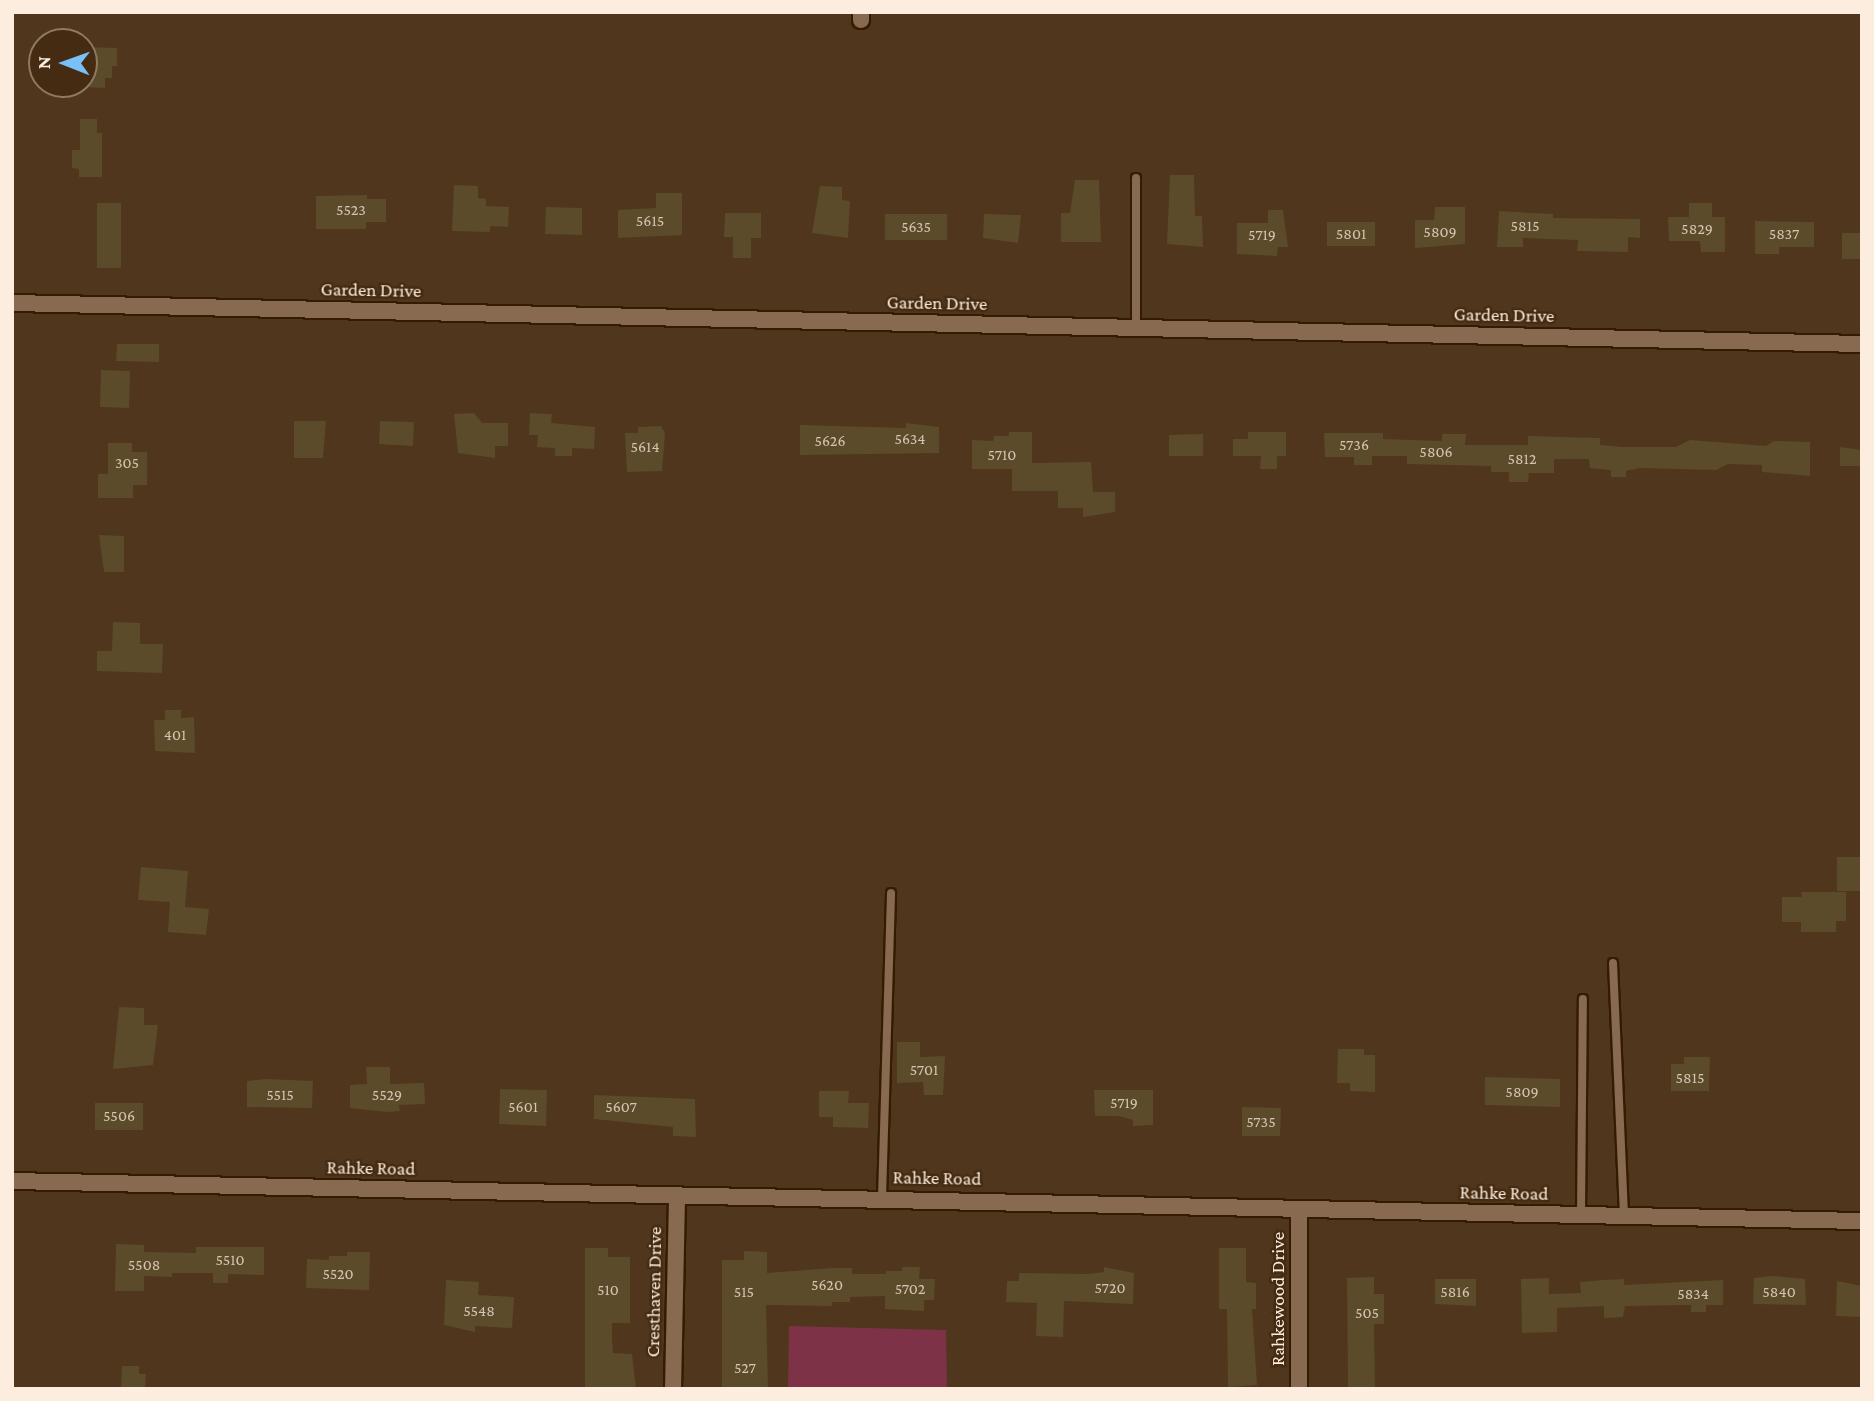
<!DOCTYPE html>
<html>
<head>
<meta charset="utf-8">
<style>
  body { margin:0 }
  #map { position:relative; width:1874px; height:1401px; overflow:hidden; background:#4f361c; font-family:"Crimson Pro",serif }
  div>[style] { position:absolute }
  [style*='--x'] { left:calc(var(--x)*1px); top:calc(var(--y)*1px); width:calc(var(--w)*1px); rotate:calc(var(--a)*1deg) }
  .green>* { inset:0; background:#7d3248 }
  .building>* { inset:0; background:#5b4b2a }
  .roads { filter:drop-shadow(2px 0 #341c02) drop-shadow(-2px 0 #341c02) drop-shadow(0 2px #341c02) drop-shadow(0 -2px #341c02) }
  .service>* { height:8px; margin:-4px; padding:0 4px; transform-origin:4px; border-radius:4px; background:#876a4f }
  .minor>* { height:16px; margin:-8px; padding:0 8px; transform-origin:8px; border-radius:8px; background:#876a4f }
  span { translate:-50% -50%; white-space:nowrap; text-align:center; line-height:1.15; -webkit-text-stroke:5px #442b11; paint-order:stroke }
  .number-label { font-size:16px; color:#d4c4b1 }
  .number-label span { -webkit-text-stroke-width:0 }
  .street-label { font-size:19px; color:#fdedde }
  .frame { position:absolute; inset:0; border:14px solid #fdedde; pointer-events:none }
  .north { position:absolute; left:28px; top:28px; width:70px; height:70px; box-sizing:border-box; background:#442b11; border:2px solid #8e7963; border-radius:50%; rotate:271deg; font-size:19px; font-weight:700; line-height:28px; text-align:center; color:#fdedde }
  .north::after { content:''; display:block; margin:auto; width:24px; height:32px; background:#79bff8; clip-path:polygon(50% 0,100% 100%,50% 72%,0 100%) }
</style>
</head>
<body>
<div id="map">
  <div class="green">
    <div style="clip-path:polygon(789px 1326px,946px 1330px,947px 1389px,788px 1389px)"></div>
  </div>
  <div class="building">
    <div style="clip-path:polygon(84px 47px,117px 48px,117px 66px,112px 66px,112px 78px,105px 78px,105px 88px,84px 87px)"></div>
    <div style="clip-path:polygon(80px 119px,97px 119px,97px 133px,102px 133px,102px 177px,79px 177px,79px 169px,72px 168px,72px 150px,80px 150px)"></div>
    <div style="clip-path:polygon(1170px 175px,1194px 175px,1195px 216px,1202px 216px,1203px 247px,1167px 244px)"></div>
    <div style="clip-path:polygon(1075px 180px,1099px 180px,1101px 242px,1061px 242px,1061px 213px,1070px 213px)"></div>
    <div style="clip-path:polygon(454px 185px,478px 186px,478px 198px,486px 199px,486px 206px,509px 207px,508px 227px,490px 226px,490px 232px,452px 231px)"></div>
    <div style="clip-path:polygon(820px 186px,842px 187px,842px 200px,850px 201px,848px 238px,812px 233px)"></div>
    <div style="clip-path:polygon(656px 193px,682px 193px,682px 235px,618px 238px,618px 210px,656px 208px)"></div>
    <div style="clip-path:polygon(367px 195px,367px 199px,386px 199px,386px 222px,366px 222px,366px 229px,316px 229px,316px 196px)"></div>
    <div style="clip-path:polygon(97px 203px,121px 203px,121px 268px,97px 268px)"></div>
    <div style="clip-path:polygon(1689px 203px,1712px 203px,1712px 217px,1725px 217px,1725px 252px,1701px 252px,1700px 241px,1669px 241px,1668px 217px,1689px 217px)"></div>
    <div style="clip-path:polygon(546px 207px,582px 208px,582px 235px,545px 234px)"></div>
    <div style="clip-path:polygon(1435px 207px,1465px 207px,1465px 244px,1415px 248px,1415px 220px,1434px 220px)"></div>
    <div style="clip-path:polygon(1268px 210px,1283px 210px,1288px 247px,1278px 247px,1277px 256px,1237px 254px,1237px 223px,1268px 223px)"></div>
    <div style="clip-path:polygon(1499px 211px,1553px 214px,1553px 218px,1640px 219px,1640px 238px,1628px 237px,1628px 252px,1577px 251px,1578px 240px,1523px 238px,1523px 247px,1497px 247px)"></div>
    <div style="clip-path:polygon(725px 213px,761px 213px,761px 238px,751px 238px,751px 258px,733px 258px,733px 237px,724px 237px)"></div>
    <div style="clip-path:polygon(885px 214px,947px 214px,947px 240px,885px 240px)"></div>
    <div style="clip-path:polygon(984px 214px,1021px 215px,1018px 243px,983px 238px)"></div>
    <div style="clip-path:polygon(1755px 221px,1814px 222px,1814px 247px,1779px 247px,1779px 254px,1755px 254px)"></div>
    <div style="clip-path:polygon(1327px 222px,1375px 222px,1375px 246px,1327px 246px)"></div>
    <div style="clip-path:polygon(1842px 233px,1862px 233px,1862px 259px,1842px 259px)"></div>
    <div style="clip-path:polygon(117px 344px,159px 344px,159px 362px,116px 361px)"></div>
    <div style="clip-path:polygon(101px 370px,130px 371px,129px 408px,100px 407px)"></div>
    <div style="clip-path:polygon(474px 413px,482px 423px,508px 423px,508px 446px,495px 446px,495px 458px,458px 453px,454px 414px)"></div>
    <div style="clip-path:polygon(530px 413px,552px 414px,551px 423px,595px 427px,594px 449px,572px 448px,572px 456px,555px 456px,555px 448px,537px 447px,538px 435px,529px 435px)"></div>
    <div style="clip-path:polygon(294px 421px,326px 421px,323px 458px,294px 458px)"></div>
    <div style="clip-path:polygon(380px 421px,414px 422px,413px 446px,379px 444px)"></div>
    <div style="clip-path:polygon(906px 423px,939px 427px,939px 453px,800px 455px,800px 425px,906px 428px)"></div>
    <div style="clip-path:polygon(661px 426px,665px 433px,662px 471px,627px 472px,625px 433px,638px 433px,638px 427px)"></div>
    <div style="clip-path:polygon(1009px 432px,1032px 432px,1032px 463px,1091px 462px,1093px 492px,1115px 492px,1115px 512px,1083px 517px,1083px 508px,1058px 508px,1058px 491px,1012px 491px,1012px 469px,972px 469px,972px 440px,993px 441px,994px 436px,1009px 436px)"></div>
    <div style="clip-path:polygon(1248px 432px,1286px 432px,1286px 456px,1277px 456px,1277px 469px,1260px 469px,1261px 456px,1233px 456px,1233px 439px,1248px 439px)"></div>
    <div style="clip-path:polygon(1324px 433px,1383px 433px,1383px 439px,1442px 441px,1442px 434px,1466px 434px,1465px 445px,1528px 445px,1528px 436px,1600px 438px,1600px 445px,1622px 447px,1676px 447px,1690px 440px,1766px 446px,1774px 441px,1810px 442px,1810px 476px,1762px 472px,1762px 465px,1728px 464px,1716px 470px,1640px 468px,1626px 471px,1626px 477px,1611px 477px,1611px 470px,1590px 468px,1589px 459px,1554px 459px,1554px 473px,1529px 473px,1528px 482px,1509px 482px,1509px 472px,1491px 472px,1491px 466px,1407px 464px,1407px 456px,1372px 456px,1372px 465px,1354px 465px,1354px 457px,1325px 457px)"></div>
    <div style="clip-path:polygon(1203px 434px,1203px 456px,1169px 456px,1169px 435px)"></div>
    <div style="clip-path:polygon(108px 443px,132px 443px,132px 452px,147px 452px,147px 485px,133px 485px,133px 498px,98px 498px,98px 474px,108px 474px)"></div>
    <div style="clip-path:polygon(1840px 447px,1862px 450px,1862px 466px,1840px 466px)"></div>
    <div style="clip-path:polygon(99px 535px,124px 536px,124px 572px,104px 572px)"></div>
    <div style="clip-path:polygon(113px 622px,140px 623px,140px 644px,163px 644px,162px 673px,97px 671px,97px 651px,112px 651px)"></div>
    <div style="clip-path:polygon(165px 710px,181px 710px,181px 718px,194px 717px,195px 753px,155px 751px,154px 720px,165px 720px)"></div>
    <div style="clip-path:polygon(1837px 857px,1862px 857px,1862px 891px,1837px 891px)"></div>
    <div style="clip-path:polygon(141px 867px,188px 871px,185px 907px,209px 909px,206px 935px,168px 932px,170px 902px,138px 900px)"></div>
    <div style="clip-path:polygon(1801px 892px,1846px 892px,1846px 921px,1836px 921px,1836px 932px,1801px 932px,1801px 922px,1782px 922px,1782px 897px,1802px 897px)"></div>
    <div style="clip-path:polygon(119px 1007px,144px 1008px,144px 1025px,158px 1025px,153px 1065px,113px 1069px)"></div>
    <div style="clip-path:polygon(897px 1042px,920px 1042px,920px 1057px,945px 1056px,943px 1095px,924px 1095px,923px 1082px,897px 1083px)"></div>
    <div style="clip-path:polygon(1338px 1049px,1364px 1049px,1364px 1055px,1375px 1055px,1375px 1092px,1350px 1091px,1350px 1083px,1337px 1083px)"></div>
    <div style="clip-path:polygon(1684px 1057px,1710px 1057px,1709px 1091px,1671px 1091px,1671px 1064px,1684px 1064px)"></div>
    <div style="clip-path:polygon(366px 1067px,390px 1067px,390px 1084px,424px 1083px,425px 1104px,399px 1105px,400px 1111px,387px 1112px,350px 1108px,350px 1085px,367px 1084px)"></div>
    <div style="clip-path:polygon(1485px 1077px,1560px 1079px,1560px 1107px,1485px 1105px)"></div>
    <div style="clip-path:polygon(266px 1079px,313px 1081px,312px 1108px,247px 1107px,247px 1081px)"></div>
    <div style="clip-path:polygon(500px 1089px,547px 1090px,546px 1126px,499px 1124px)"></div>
    <div style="clip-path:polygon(1094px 1090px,1153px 1090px,1153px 1125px,1133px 1126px,1133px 1120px,1119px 1116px,1095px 1116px)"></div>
    <div style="clip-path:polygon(819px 1091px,849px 1091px,848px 1103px,869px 1103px,868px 1128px,833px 1127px,833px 1117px,819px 1117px)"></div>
    <div style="clip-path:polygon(594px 1095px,695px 1099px,696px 1137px,673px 1136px,673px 1127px,594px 1119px)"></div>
    <div style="clip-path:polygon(95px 1103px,143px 1103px,143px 1130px,95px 1130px)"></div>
    <div style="clip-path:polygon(1242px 1107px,1281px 1108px,1280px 1136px,1242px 1136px)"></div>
    <div style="clip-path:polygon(116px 1244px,144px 1245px,144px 1252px,196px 1253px,196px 1247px,264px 1247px,264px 1275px,228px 1274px,228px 1283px,213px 1283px,213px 1273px,172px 1273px,172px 1277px,144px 1276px,144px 1291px,115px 1291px)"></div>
    <div style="clip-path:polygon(585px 1248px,608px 1248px,608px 1257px,630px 1257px,630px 1323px,612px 1323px,612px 1338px,613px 1353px,632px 1354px,636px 1389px,585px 1389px)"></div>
    <div style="clip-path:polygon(1219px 1248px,1246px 1248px,1246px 1282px,1256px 1283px,1256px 1309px,1252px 1309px,1257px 1385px,1228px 1387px,1227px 1309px,1219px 1309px)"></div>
    <div style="clip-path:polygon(744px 1251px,767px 1252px,767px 1273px,833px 1268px,852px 1268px,852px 1274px,886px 1274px,886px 1271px,902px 1271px,902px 1267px,920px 1267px,919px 1279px,935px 1279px,934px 1300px,924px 1300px,924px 1311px,885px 1309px,885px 1296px,850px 1297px,850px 1302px,832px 1302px,832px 1306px,766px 1305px,768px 1389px,722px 1389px,722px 1260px,744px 1260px)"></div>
    <div style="clip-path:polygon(347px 1252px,370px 1252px,369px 1290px,306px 1288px,307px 1259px,329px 1260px,329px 1256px,347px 1256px)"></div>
    <div style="clip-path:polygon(1104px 1267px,1134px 1273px,1133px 1304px,1064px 1301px,1063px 1337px,1036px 1336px,1037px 1303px,1006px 1302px,1007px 1281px,1019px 1281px,1019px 1273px,1088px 1274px,1104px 1272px)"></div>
    <div style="clip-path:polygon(1771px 1276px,1805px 1279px,1806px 1305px,1753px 1304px,1754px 1278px)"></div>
    <div style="clip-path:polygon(1374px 1277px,1374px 1294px,1384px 1294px,1384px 1324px,1374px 1324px,1375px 1389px,1348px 1389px,1347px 1278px)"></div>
    <div style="clip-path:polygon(1549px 1278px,1549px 1294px,1581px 1293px,1580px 1282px,1604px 1280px,1624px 1279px,1624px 1285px,1723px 1280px,1723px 1305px,1706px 1305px,1706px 1312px,1691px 1312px,1691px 1305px,1625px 1306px,1623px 1317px,1604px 1318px,1604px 1306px,1557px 1308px,1557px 1332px,1522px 1333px,1521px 1279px)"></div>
    <div style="clip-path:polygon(1435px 1279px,1476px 1279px,1476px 1306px,1435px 1304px)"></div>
    <div style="clip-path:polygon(446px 1280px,479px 1282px,478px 1295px,514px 1297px,512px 1328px,475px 1326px,475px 1332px,444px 1325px)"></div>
    <div style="clip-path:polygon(1837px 1281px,1862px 1286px,1862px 1317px,1836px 1316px)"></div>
    <div style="clip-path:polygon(122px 1366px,139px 1366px,139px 1374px,146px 1374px,145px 1389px,121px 1389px)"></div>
  </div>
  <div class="roads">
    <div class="service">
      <div style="--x:1136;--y:178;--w:150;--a:90"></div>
      <div style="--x:1613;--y:963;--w:253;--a:87.5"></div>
      <div style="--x:882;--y:1198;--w:305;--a:-88.3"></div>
      <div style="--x:1581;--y:1215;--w:216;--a:-89.5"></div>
    </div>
    <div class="minor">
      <div style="--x:861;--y:20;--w:8;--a:-90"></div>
      <div style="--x:12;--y:303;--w:1850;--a:1.27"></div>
      <div style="--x:12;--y:1181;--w:1850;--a:1.24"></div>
      <div style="--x:673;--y:1389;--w:192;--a:-88.8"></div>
      <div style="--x:1299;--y:1389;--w:179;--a:-90"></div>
    </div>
  </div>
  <div class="number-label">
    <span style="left:351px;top:210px">5523</span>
    <span style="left:650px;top:221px">5615</span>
    <span style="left:1525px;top:226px">5815</span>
    <span style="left:916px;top:227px">5635</span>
    <span style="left:1697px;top:229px">5829</span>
    <span style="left:1440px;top:232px">5809</span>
    <span style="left:1351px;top:234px">5801</span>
    <span style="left:1784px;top:234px">5837</span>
    <span style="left:1262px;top:235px">5719</span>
    <span style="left:910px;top:439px">5634</span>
    <span style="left:830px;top:441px">5626</span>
    <span style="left:1354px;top:445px">5736</span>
    <span style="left:645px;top:447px">5614</span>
    <span style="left:1436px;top:452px">5806</span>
    <span style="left:1002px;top:455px">5710</span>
    <span style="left:1522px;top:459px">5812</span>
    <span style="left:127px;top:463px">305</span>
    <span style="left:175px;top:735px">401</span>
    <span style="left:924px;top:1070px">5701</span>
    <span style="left:1690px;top:1078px">5815</span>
    <span style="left:1522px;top:1092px">5809</span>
    <span style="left:280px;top:1095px">5515</span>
    <span style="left:387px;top:1095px">5529</span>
    <span style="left:1124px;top:1103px">5719</span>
    <span style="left:523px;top:1107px">5601</span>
    <span style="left:621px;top:1107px">5607</span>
    <span style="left:119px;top:1116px">5506</span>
    <span style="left:1261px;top:1122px">5735</span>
    <span style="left:230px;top:1260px">5510</span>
    <span style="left:144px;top:1265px">5508</span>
    <span style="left:338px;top:1274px">5520</span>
    <span style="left:827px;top:1285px">5620</span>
    <span style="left:1110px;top:1288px">5720</span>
    <span style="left:910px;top:1289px">5702</span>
    <span style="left:608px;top:1290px">510</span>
    <span style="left:744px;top:1292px">515</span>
    <span style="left:1455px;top:1292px">5816</span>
    <span style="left:1779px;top:1292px">5840</span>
    <span style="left:1693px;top:1294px">5834</span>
    <span style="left:479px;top:1311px">5548</span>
    <span style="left:1367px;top:1313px">505</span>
    <span style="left:745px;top:1368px">527</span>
  </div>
  <div class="street-label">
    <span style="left:371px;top:290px;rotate:1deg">Garden Drive</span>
    <span style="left:937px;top:303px;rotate:1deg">Garden Drive</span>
    <span style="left:1504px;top:315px;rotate:1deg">Garden Drive</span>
    <span style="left:371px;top:1168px;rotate:1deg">Rahke Road</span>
    <span style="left:937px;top:1178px;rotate:1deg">Rahke Road</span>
    <span style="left:1504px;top:1193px;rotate:1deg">Rahke Road</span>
    <span style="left:654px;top:1292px;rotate:-89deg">Cresthaven Drive</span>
    <span style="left:1278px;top:1299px;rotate:-90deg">Rahkewood Drive</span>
  </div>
  <div class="frame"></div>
  <div class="north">N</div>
</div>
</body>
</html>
